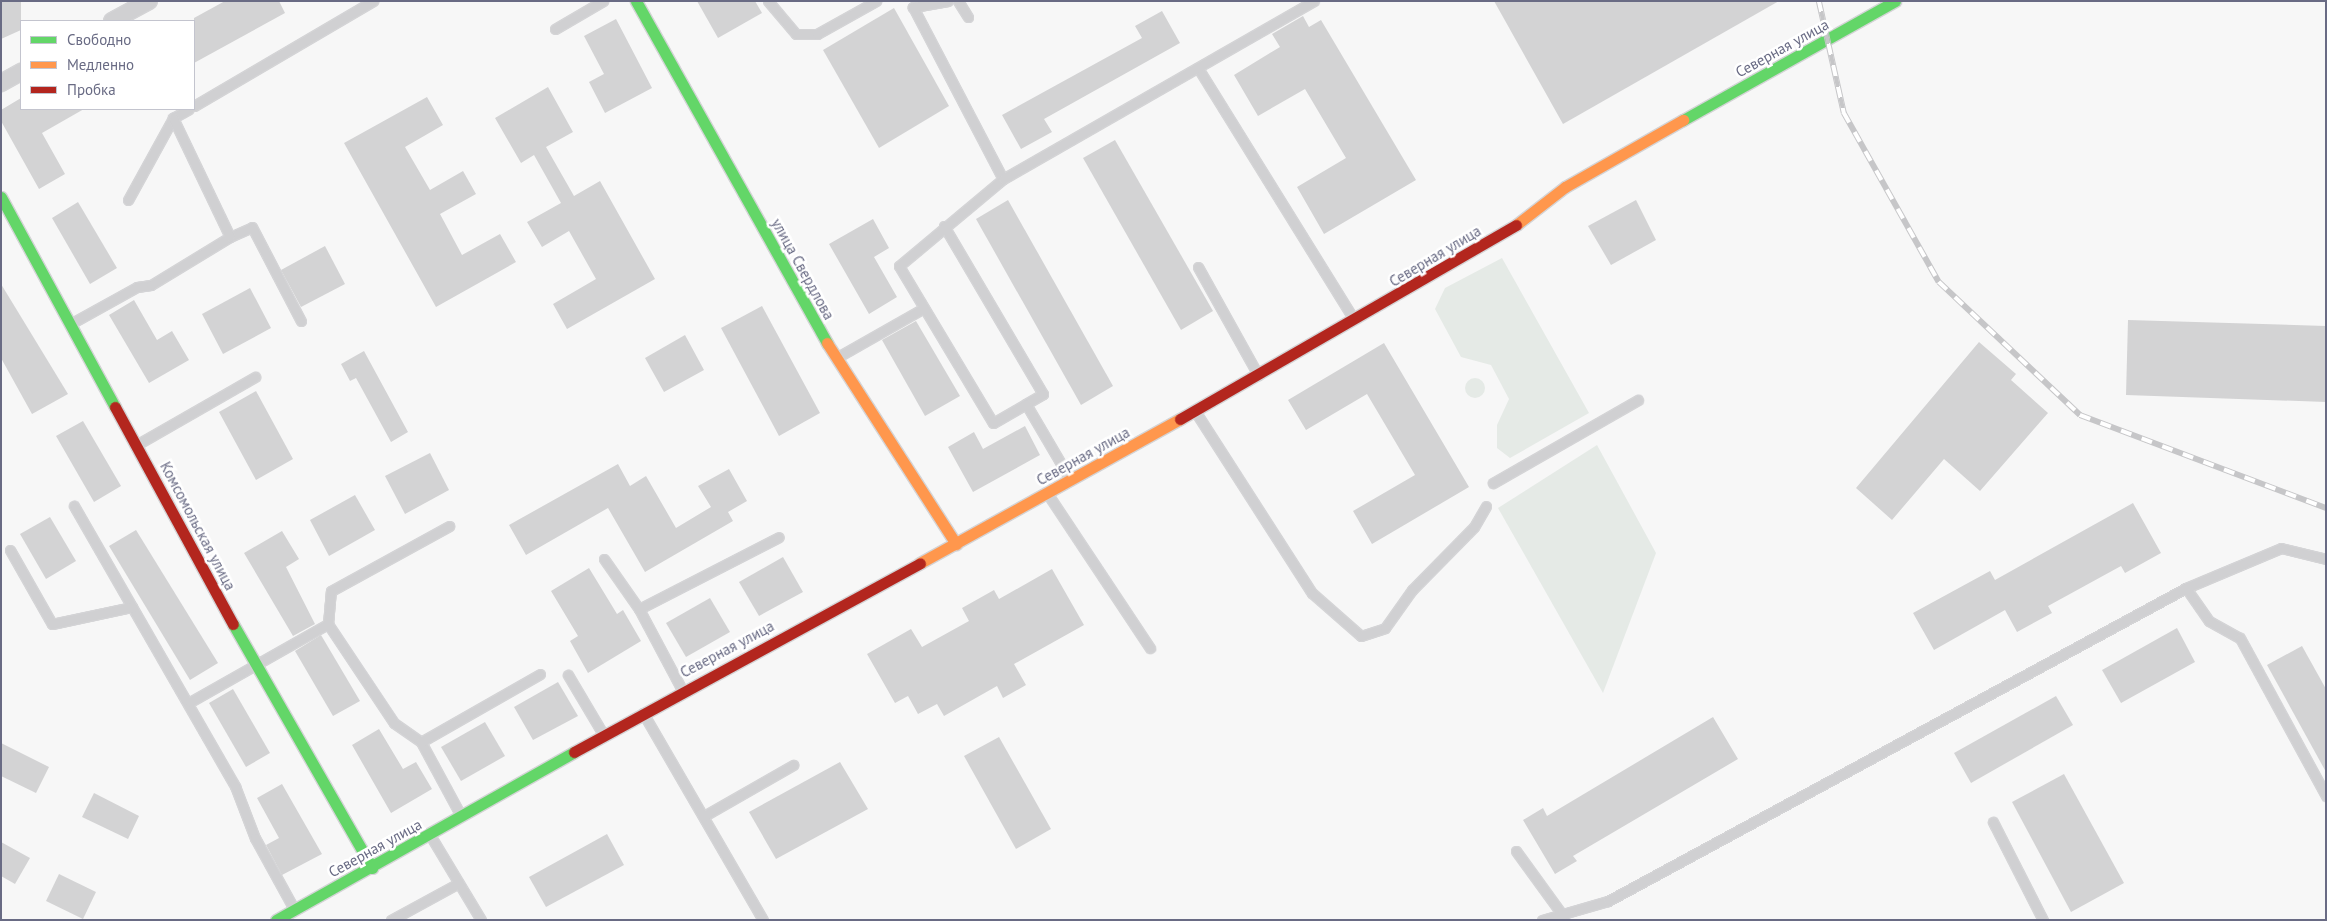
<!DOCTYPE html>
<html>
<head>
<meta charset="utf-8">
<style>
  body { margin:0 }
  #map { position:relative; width:2327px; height:921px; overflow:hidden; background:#f7f7f7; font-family:"PT Sans",sans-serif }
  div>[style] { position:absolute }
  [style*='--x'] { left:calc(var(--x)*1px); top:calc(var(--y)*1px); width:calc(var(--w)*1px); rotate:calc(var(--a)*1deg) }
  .green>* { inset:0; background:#e5eae6 }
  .round { border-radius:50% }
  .building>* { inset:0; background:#d3d3d4 }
  .roads { filter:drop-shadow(1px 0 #d4d4d6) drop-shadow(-1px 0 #d4d4d6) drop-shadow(0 1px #d4d4d6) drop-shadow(0 -1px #d4d4d6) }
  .lane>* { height:9px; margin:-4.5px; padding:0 4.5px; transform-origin:4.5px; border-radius:4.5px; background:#d0d0d2 }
  .street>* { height:16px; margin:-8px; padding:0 8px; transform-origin:8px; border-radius:8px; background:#d0d0d2 }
  .fast>* { height:11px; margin:-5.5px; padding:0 5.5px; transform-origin:5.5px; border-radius:5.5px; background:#63d668 }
  .slow>* { height:11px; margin:-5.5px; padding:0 5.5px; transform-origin:5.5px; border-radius:5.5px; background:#ff974d }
  .jam>* { height:11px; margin:-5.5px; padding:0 5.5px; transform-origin:5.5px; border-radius:5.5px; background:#b3261e }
  .rail>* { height:5.5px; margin-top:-2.75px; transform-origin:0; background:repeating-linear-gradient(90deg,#fff 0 11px,#c6c6c8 0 22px); box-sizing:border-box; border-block:1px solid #c6c6c8 }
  span { translate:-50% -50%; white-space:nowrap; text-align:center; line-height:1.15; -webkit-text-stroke:5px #fff; paint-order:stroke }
  .street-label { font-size:15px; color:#696b84 }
  .frame { position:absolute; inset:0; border:2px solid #696b84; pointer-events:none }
  .legend { position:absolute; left:20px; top:20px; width:175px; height:90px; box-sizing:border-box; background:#fff; border:1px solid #c3c4ce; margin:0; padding:6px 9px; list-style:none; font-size:15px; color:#696b84 }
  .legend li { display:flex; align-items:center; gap:10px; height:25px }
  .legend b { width:25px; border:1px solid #c3c4ce }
</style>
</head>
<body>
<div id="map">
  <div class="green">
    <div style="clip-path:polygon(1502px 258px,1589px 413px,1510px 458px,1497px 448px,1497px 425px,1509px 399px,1491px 365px,1461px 357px,1435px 309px,1445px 288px)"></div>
    <div class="round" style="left:1465px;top:378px;width:20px;height:20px"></div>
    <div style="clip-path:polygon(1597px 445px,1656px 553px,1603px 693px,1498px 508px)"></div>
  </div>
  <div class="building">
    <div style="clip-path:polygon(1px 1px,21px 1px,21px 30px,1px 39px)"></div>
    <div style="clip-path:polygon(225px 1px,279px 1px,285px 13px,194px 63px,194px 18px)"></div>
    <div style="clip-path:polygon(697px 1px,755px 1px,762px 13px,718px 38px)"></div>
    <div style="clip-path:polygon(1494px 1px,1779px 1px,1563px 124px)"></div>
    <div style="clip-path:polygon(894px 8px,949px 106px,879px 148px,823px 50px)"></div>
    <div style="clip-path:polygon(1162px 11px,1180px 43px,1044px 119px,1052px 132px,1021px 149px,1002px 115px,1142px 38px,1135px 26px)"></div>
    <div style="clip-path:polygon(1303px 16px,1309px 27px,1321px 20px,1416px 180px,1324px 234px,1297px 187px,1346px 158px,1305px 89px,1258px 116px,1234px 75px,1280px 47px,1272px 34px)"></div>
    <div style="clip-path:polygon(616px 19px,652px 88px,605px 113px,589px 82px,604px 74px,584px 36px)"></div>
    <div style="clip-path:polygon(548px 87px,573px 132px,546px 147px,574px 196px,600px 181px,655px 279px,567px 329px,553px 304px,596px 279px,569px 231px,542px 247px,527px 222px,561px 203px,534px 155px,521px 163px,495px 118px)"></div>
    <div style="clip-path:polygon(427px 97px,443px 125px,405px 147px,430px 190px,463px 171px,476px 194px,440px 214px,462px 255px,500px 234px,516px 262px,436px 307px,344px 143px)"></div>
    <div style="clip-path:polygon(21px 98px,21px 109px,84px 109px,42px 133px,65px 174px,39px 189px,1px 121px,1px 110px)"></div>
    <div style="clip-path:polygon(1115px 140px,1213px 311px,1181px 330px,1083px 158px)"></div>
    <div style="clip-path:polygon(1008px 200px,1113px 386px,1081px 405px,976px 219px)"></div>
    <div style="clip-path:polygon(1636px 200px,1656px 240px,1611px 265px,1588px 226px)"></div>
    <div style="clip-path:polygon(78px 202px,117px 268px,90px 284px,52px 218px)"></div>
    <div style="clip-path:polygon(873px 219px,889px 248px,874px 257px,897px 297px,869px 314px,829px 244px)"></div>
    <div style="clip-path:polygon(325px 246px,345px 284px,301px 307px,281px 270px)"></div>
    <div style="clip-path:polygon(1px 284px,68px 394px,32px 414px,1px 358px)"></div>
    <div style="clip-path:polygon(250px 288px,271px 328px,223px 354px,202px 314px)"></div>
    <div style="clip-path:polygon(134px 300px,157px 340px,172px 331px,189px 360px,149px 383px,109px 315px)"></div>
    <div style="clip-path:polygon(762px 306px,820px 413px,779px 436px,721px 328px)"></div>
    <div style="clip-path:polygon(2128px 320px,2326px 326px,2326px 402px,2126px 395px)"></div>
    <div style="clip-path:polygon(916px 321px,960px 396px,925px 416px,882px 340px)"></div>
    <div style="clip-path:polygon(685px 335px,704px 370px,664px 392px,645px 358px)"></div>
    <div style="clip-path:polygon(1979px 342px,2016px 374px,2011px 380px,2048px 413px,1980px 491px,1944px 459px,1892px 520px,1856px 488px)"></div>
    <div style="clip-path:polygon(1384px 343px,1469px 487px,1372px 544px,1353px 511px,1415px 475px,1367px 394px,1306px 430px,1288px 400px)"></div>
    <div style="clip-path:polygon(364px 351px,408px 432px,391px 442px,356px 378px,350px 381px,341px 364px)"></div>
    <div style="clip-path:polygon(256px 391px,293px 459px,256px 480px,219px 412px)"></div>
    <div style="clip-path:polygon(83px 421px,121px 486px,94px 502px,56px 436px)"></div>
    <div style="clip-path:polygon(1025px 426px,1040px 455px,973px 492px,948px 447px,974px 432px,983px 449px)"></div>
    <div style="clip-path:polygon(430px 453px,449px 490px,405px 514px,385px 476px)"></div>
    <div style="clip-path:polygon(618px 464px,630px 486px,646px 476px,676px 528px,711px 507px,698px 486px,729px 469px,747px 501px,728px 512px,733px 521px,645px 572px,608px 508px,526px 555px,509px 525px)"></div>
    <div style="clip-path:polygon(355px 495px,375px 530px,329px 556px,310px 520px)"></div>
    <div style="clip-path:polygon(2133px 503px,2161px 553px,2125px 573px,2121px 566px,2048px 606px,2052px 613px,2017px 632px,2005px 610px,1934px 650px,1913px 613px,1990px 571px,1995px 580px)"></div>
    <div style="clip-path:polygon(50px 517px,76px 561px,46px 579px,20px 534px)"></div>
    <div style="clip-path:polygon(136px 530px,218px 663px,190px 680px,109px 546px)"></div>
    <div style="clip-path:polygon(282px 531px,299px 559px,286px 567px,315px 624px,293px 636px,244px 553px)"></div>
    <div style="clip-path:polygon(783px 557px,803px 592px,759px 616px,739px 582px)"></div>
    <div style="clip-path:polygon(589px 568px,617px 614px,623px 610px,641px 641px,588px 673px,570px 641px,578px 636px,551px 591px)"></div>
    <div style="clip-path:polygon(1052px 569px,1084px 625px,1014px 664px,1026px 685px,1003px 698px,997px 686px,944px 716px,937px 704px,918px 714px,908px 696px,895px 703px,867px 654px,911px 629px,922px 647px,969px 621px,962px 608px,994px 590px,999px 599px)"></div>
    <div style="clip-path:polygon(710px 598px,730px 632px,686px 657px,666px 623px)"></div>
    <div style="clip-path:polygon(2177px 628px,2195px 662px,2121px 703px,2102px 670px)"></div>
    <div style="clip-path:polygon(321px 635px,360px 701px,333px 716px,295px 651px)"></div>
    <div style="clip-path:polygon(2302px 646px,2326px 689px,2326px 772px,2267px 665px)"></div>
    <div style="clip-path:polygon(558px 682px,578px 716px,533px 740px,514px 707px)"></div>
    <div style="clip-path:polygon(233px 689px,270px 753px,246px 767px,209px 703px)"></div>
    <div style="clip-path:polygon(2056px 696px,2073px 725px,1971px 783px,1954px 753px)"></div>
    <div style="clip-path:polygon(1713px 717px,1738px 759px,1573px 856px,1577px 861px,1555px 874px,1523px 820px,1543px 808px,1547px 816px)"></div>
    <div style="clip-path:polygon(485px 722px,505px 756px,461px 781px,441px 747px)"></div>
    <div style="clip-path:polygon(379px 729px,403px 769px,416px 762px,432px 789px,391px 813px,352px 745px)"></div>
    <div style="clip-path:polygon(999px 737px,1051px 829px,1016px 849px,964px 756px)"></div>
    <div style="clip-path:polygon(1px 743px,49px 767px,36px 793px,1px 776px)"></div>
    <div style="clip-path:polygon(840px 762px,868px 809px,776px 859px,749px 812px)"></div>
    <div style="clip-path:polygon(2064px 774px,2124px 883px,2071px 912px,2012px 802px)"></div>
    <div style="clip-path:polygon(282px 784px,322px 854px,282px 875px,266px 845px,279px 838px,257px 798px)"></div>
    <div style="clip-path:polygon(94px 793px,139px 816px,128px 839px,82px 817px)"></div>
    <div style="clip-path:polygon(607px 834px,624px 865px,546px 907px,529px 877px)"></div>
    <div style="clip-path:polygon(1px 842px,30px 858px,15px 884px,1px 876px)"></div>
    <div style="clip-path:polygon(59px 874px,96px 892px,83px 919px,46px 901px)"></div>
  </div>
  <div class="roads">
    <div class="lane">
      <div style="--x:768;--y:1;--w:43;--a:49.7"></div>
      <div style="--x:796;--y:34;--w:21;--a:0"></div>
      <div style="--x:817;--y:34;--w:68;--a:-29.2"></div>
      <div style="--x:948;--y:1;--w:36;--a:170"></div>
      <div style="--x:913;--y:7;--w:194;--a:62.4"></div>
      <div style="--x:958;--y:1;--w:19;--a:58"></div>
      <div style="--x:555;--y:29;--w:56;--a:-30.3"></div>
      <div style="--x:1198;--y:68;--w:294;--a:58.2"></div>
      <div style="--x:194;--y:106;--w:208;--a:-30.4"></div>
      <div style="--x:128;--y:200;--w:94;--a:-61.2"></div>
      <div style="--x:173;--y:118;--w:18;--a:-29"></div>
      <div style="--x:944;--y:226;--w:195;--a:59.5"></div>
      <div style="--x:1043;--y:394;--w:20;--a:150"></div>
      <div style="--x:230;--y:237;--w:24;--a:-24"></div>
      <div style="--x:252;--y:227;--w:106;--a:62.5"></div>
      <div style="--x:1198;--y:267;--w:124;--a:60.9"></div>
      <div style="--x:72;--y:323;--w:74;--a:-29"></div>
      <div style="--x:137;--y:287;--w:14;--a:-8"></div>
      <div style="--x:151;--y:285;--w:92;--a:-31.3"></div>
      <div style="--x:230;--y:237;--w:132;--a:-115.6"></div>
      <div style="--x:836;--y:358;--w:101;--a:-29.6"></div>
      <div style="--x:1195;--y:411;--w:216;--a:57.3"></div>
      <div style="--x:1312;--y:593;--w:65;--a:41.3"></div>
      <div style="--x:1361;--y:636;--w:25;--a:-18"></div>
      <div style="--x:1385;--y:628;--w:47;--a:-54.6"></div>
      <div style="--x:1412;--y:590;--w:88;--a:-45.5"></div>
      <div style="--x:1474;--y:527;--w:24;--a:-60"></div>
      <div style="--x:138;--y:444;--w:135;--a:-29.8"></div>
      <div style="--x:1070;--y:479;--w:87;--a:-120.4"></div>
      <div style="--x:1026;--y:404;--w:38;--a:150"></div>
      <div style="--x:993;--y:423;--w:183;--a:-120.9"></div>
      <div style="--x:899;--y:266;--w:136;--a:-39.9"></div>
      <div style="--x:1003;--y:179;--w:358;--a:-29.8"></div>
      <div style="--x:1493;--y:483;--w:167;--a:-29.8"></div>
      <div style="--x:1047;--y:493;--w:186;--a:56.4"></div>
      <div style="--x:74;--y:506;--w:323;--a:60.1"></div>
      <div style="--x:235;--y:786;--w:56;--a:69"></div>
      <div style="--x:255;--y:838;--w:81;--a:61.2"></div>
      <div style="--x:10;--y:550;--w:85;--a:60.4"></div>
      <div style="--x:52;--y:624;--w:82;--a:-12"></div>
      <div style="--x:604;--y:559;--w:61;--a:55"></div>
      <div style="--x:639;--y:609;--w:92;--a:62"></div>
      <div style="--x:2186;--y:588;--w:40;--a:55.1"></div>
      <div style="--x:2209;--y:621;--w:35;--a:29"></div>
      <div style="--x:2240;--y:638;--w:180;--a:61.4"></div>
      <div style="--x:639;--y:609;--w:157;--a:-27.2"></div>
      <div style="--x:328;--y:624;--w:33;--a:-85"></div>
      <div style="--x:331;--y:591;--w:135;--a:-28.8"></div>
      <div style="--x:568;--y:675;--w:69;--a:59.3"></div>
      <div style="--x:190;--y:702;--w:159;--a:-29.5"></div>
      <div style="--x:328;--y:624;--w:119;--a:56.3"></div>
      <div style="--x:394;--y:723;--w:33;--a:35"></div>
      <div style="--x:643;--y:713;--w:239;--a:59.9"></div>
      <div style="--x:460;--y:814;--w:82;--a:-118.4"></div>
      <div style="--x:421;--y:742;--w:137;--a:-29.7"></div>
      <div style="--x:704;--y:816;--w:103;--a:-29.8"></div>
      <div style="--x:1993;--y:822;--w:110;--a:63"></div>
      <div style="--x:430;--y:835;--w:99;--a:59"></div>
      <div style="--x:1516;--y:851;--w:82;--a:54"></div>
      <div style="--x:391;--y:920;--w:77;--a:-28.6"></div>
      <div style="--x:1542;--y:920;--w:69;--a:-16.1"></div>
      <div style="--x:1608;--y:901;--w:657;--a:-28.44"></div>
      <div style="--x:2186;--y:588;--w:103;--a:-22.8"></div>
      <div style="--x:2281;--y:548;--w:46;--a:13.7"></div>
    </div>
    <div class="street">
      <div style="--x:112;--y:21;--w:42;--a:-28.4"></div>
      <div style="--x:1;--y:83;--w:23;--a:-29"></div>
    </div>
    <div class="fast">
      <div style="--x:636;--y:1;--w:392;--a:60.8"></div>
      <div style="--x:1683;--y:120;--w:243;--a:-29.3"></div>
      <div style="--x:1;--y:197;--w:239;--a:61.5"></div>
      <div style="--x:233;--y:624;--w:281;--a:60.3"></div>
      <div style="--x:276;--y:920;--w:342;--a:-29.4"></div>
    </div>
    <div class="slow">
      <div style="--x:1516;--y:225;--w:62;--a:-37.8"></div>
      <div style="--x:1565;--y:187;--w:136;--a:-29.6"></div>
      <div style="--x:827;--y:343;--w:239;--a:57.3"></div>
      <div style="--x:920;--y:563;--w:297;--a:-29"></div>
    </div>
    <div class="jam">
      <div style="--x:115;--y:407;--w:247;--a:61.5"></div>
      <div style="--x:1180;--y:419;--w:388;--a:-30"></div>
      <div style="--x:574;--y:752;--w:394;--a:-28.6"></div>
    </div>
  </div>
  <div class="rail">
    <div style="--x:1819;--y:1;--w:115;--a:77.4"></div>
    <div style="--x:1844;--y:113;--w:194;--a:60.7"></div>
    <div style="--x:1939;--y:282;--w:194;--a:43.3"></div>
    <div style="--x:2080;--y:415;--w:263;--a:20.7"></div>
  </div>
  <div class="street-label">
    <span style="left:1782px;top:48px;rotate:-29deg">Северная улица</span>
    <span style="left:1435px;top:256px;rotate:-31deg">Северная улица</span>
    <span style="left:803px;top:269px;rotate:61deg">улица Свердлова</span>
    <span style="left:1083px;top:456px;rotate:-29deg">Северная улица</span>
    <span style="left:198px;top:526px;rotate:62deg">Комсомольская улица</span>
    <span style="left:727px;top:649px;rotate:-28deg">Северная улица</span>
    <span style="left:375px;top:848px;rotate:-29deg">Северная улица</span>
  </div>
  <div class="frame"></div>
  <ul class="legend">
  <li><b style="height:6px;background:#63d668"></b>Свободно</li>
  <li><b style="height:6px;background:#ff974d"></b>Медленно</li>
  <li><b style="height:6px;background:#b3261e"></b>Пробка</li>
  </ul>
</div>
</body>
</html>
